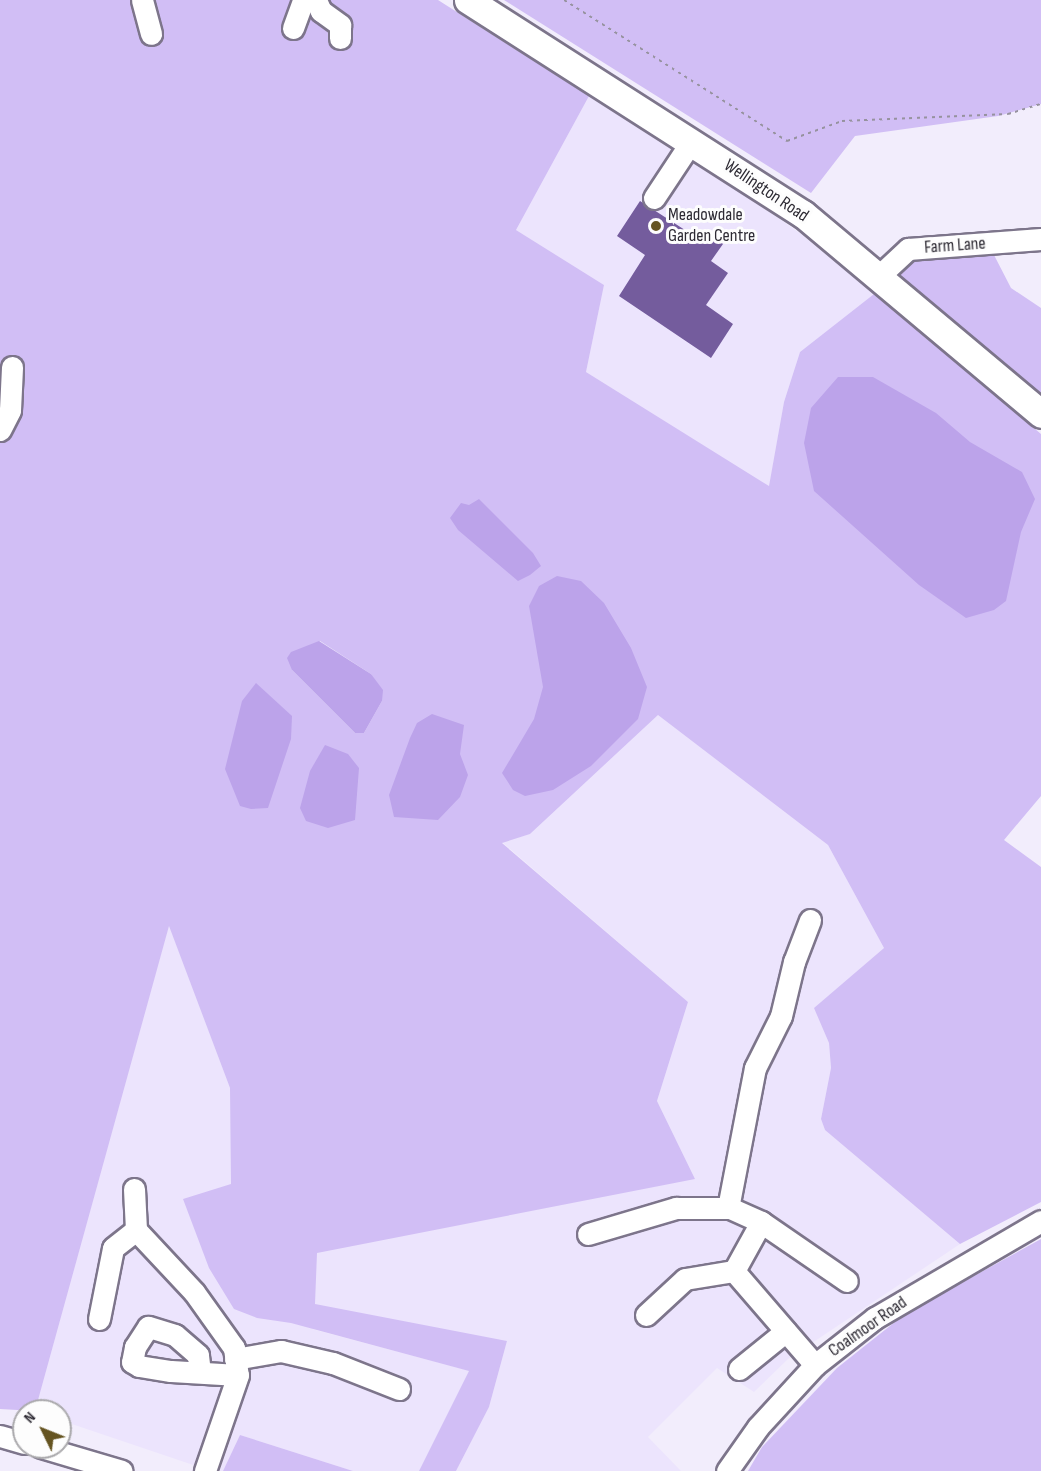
<!DOCTYPE html>
<html>
<head>
<meta charset="utf-8">
<style>
  body { margin:0 }
  #map { position:relative; width:1041px; height:1471px; overflow:hidden; background:#f2edfc; font-family:"Sofia Sans Condensed",sans-serif }
  div>[style] { position:absolute }
  [style*='--x'] { left:calc(var(--x)*1px); top:calc(var(--y)*1px); width:calc(var(--w)*1px); rotate:calc(var(--a)*1deg) }
  .built>* { inset:0; background:#ece4fd }
  .green>* { inset:0; background:#d1bef5 }
  .water>* { inset:0; background:#bca3ea }
  .building>* { inset:0; background:#745c9d }
  .path>* { height:2px; margin-top:-1px; transform-origin:0; background:repeating-linear-gradient(90deg,#96929e 0 3px,transparent 0 7.5px) }
  .roads { filter:drop-shadow(2px 0 #7d758b) drop-shadow(-2px 0 #7d758b) drop-shadow(0 2px #7d758b) drop-shadow(0 -2px #7d758b) }
  .minor>* { height:21px; margin:-10.5px; padding:0 10.5px; transform-origin:10.5px; border-radius:10.5px; background:#fff }
  .major>* { height:27px; margin:-13.5px; padding:0 13.5px; transform-origin:13.5px; border-radius:13.5px; background:#fff }
  .dots>* { width:16px; height:16px; translate:-50% -50%; box-sizing:border-box; border:3px solid #fdfdfd; border-radius:50% }
  span { translate:-50% -50%; white-space:nowrap; text-align:center; line-height:1.15; -webkit-text-stroke:6px #fdfdfd; paint-order:stroke }
  .street-label { font-size:18px; color:#2d2a33 }
  .poi-label { font-size:18px; color:#2d2a33 }
  .left { translate:0 -50%; text-align:left }
  .north { position:absolute; left:12px; top:1399px; width:60px; height:60px; box-sizing:border-box; background:#fdfdfd; border:2px solid #aaa9ac; border-radius:50%; rotate:313deg; font-size:16px; font-weight:700; line-height:24px; text-align:center; color:#2d2a33 }
  .north::after { content:''; display:block; margin:auto; width:21px; height:27px; background:#655421; clip-path:polygon(50% 0,100% 100%,50% 72%,0 100%) }
</style>
</head>
<body>
<div id="map">
  <div class="built">
    <div style="clip-path:polygon(589px 96px,688px 154px,801px 234px,874px 294px,800px 352px,784px 402px,769px 487px,586px 372px,604px 285px,516px 230px)"></div>
    <div style="clip-path:polygon(658px 715px,828px 845px,884px 948px,815px 1008px,829px 1043px,831px 1068px,821px 1119px,825px 1130px,960px 1244px,788px 1359px,754px 1392px,717px 1368px,648px 1437px,681px 1471px,456px 1471px,489px 1407px,507px 1341px,312px 1329px,470px 1371px,419px 1471px,353px 1471px,240px 1435px,223px 1471px,211px 1471px,60px 1420px,60px 1411px,35px 1411px,169px 925px,230px 1088px,695px 1179px,657px 1101px,688px 1002px,502px 842px,530px 834px)"></div>
  </div>
  <div class="green">
    <div style="clip-path:polygon(evenodd,0 0,438px 0,589px 96px,516px 230px,604px 285px,586px 372px,769px 486px,784px 402px,800px 352px,874px 294px,1041px 434px,1041px 796px,1004px 840px,1041px 867px,1041px 1202px,960px 1244px,825px 1130px,821px 1119px,831px 1068px,829px 1043px,814px 1008px,884px 948px,828px 845px,658px 715px,530px 834px,502px 843px,688px 1002px,657px 1101px,695px 1179px,317px 1253px,315px 1304px,507px 1341px,489px 1407px,456px 1471px,419px 1471px,469px 1371px,291px 1323px,257px 1318px,234px 1309px,209px 1268px,183px 1199px,231px 1184px,230px 1088px,169px 926px,35px 1411px,0 1409px,0 0,320px 641px,371px 674px,382px 701px,364px 733px,355px 733px,292px 670px,320px 641px)"></div>
    <div style="clip-path:polygon(504px 0,1041px 0,1041px 104px,998px 116px,855px 136px,811px 193px)"></div>
    <div style="clip-path:polygon(994px 255px,1011px 288px,1041px 308px,1041px 403px,890px 276px,911px 258px)"></div>
    <div style="clip-path:polygon(1041px 1239px,1041px 1471px,748px 1471px,762px 1447px,837px 1368px,905px 1314px)"></div>
    <div style="clip-path:polygon(240px 1435px,353px 1471px,223px 1471px)"></div>
  </div>
  <div class="water">
    <div style="clip-path:polygon(838px 377px,873px 377px,936px 413px,970px 442px,1022px 472px,1035px 499px,1021px 532px,1006px 601px,994px 610px,966px 618px,919px 585px,814px 491px,804px 443px,811px 408px)"></div>
    <div style="clip-path:polygon(479px 499px,533px 553px,541px 566px,530px 575px,518px 581px,458px 530px,450px 518px,461px 503px,469px 505px)"></div>
    <div style="clip-path:polygon(557px 576px,581px 581px,604px 603px,631px 648px,647px 687px,638px 719px,591px 766px,553px 790px,525px 796px,513px 790px,502px 773px,534px 719px,543px 687px,529px 606px,539px 586px)"></div>
    <div style="clip-path:polygon(319px 641px,371px 674px,383px 690px,382px 701px,364px 733px,355px 733px,292px 670px,287px 658px,291px 652px)"></div>
    <div style="clip-path:polygon(256px 683px,292px 716px,291px 739px,268px 808px,251px 809px,240px 806px,225px 769px,242px 701px)"></div>
    <div style="clip-path:polygon(432px 714px,464px 725px,460px 754px,468px 775px,460px 797px,438px 820px,394px 817px,389px 795px,410px 738px,417px 723px)"></div>
    <div style="clip-path:polygon(325px 745px,348px 754px,359px 768px,355px 820px,328px 828px,306px 821px,300px 808px,310px 771px)"></div>
  </div>
  <div class="building">
    <div style="clip-path:polygon(640px 201px,702px 241px,707px 233px,723px 244px,711px 261px,728px 273px,706px 305px,733px 324px,711px 358px,619px 296px,645px 255px,617px 236px)"></div>
  </div>
  <div class="path">
    <div style="--x:564;--y:0;--w:264;--a:32.3"></div>
    <div style="--x:787;--y:141;--w:59;--a:-20"></div>
    <div style="--x:842;--y:121;--w:166;--a:-2.4"></div>
    <div style="--x:1008;--y:114;--w:34;--a:-17"></div>
  </div>
  <div class="roads">
    <div class="minor">
      <div style="--x:142;--y:0;--w:35;--a:75"></div>
      <div style="--x:316;--y:0;--w:12;--a:66"></div>
      <div style="--x:321;--y:11;--w:24;--a:36"></div>
      <div style="--x:340;--y:25;--w:13;--a:90"></div>
      <div style="--x:293;--y:28;--w:30;--a:-70"></div>
      <div style="--x:654;--y:198;--w:67;--a:-56.5"></div>
      <div style="--x:879;--y:276;--w:40;--a:-43"></div>
      <div style="--x:908;--y:249;--w:133;--a:-4.3"></div>
      <div style="--x:0;--y:430;--w:22;--a:-63"></div>
      <div style="--x:10;--y:410;--w:43;--a:-87.3"></div>
      <div style="--x:134;--y:1189;--w:41;--a:87.2"></div>
      <div style="--x:136;--y:1230;--w:85;--a:46.9"></div>
      <div style="--x:194;--y:1292;--w:69;--a:54.5"></div>
      <div style="--x:234;--y:1348;--w:27;--a:82"></div>
      <div style="--x:238;--y:1375;--w:102;--a:109"></div>
      <div style="--x:728;--y:1208;--w:143;--a:-79.1"></div>
      <div style="--x:755;--y:1068;--w:58;--a:-63.4"></div>
      <div style="--x:781;--y:1016;--w:56;--a:-76.5"></div>
      <div style="--x:794;--y:962;--w:45;--a:-69.1"></div>
      <div style="--x:588;--y:1234;--w:92;--a:-16.5"></div>
      <div style="--x:676;--y:1208;--w:54;--a:0"></div>
      <div style="--x:730;--y:1208;--w:34;--a:24"></div>
      <div style="--x:646;--y:1315;--w:53;--a:-42.7"></div>
      <div style="--x:685;--y:1279;--w:50;--a:-9.3"></div>
      <div style="--x:99;--y:1319;--w:72;--a:-78.8"></div>
      <div style="--x:113;--y:1248;--w:29;--a:-38"></div>
      <div style="--x:235;--y:1359;--w:47;--a:-9.9"></div>
      <div style="--x:281;--y:1351;--w:53;--a:13"></div>
      <div style="--x:333;--y:1363;--w:71;--a:21.5"></div>
      <div style="--x:815;--y:1365;--w:124;--a:-130.8"></div>
      <div style="--x:734;--y:1271;--w:56;--a:-61.1"></div>
      <div style="--x:761;--y:1222;--w:104;--a:34.5"></div>
      <div style="--x:739;--y:1369;--w:60;--a:-39"></div>
      <div style="--x:200;--y:1372;--w:17;--a:-97"></div>
      <div style="--x:198;--y:1355;--w:30;--a:-139"></div>
      <div style="--x:175;--y:1335;--w:28;--a:-163"></div>
      <div style="--x:148;--y:1327;--w:24;--a:123"></div>
      <div style="--x:135;--y:1347;--w:15;--a:101"></div>
      <div style="--x:132;--y:1362;--w:8;--a:30"></div>
      <div style="--x:139;--y:1366;--w:32;--a:9"></div>
      <div style="--x:171;--y:1371;--w:67;--a:3.4"></div>
      <div style="--x:0;--y:1436;--w:25;--a:16"></div>
      <div style="--x:41;--y:1447;--w:84;--a:16.5"></div>
      <div style="--x:727;--y:1471;--w:54;--a:-54.8"></div>
      <div style="--x:758;--y:1427;--w:84;--a:-47.4"></div>
      <div style="--x:815;--y:1365;--w:76;--a:-38.1"></div>
      <div style="--x:875;--y:1318;--w:192;--a:-30.3"></div>
    </div>
    <div class="major">
      <div style="--x:468;--y:0;--w:398;--a:32.6"></div>
      <div style="--x:803;--y:214;--w:311;--a:40"></div>
    </div>
  </div>
  <div class="dots">
    <div style="left:656px;top:226px;background:#655421"></div>
  </div>
  <div class="street-label">
    <span style="left:766px;top:191px;rotate:34deg">Wellington Road</span>
    <span style="left:955px;top:246px;rotate:-4deg">Farm Lane</span>
    <span style="left:868px;top:1327px;rotate:-35deg">Coalmoor Road</span>
  </div>
  <div class="poi-label">
    <span class="left" style="left:668px;top:226px">Meadowdale<br>Garden Centre</span>
  </div>
  <div class="north">N</div>
</div>
</body>
</html>
